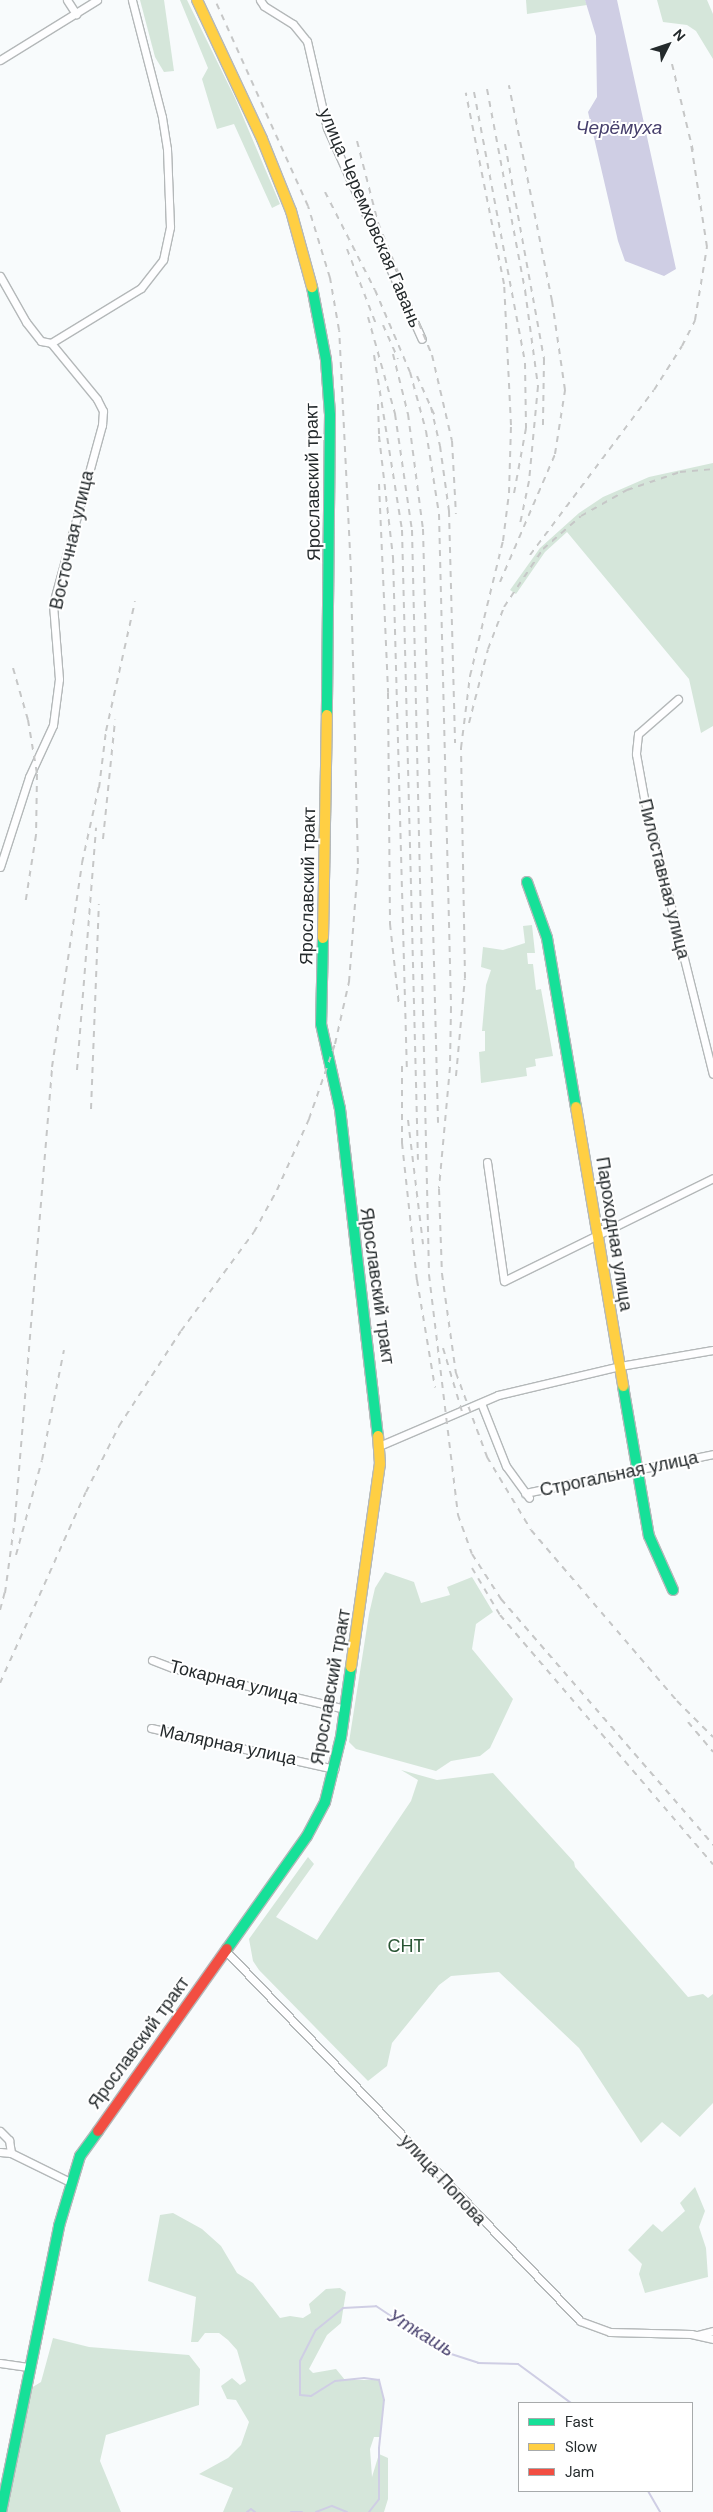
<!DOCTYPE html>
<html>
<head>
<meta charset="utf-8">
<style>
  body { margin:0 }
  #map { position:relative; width:713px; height:2512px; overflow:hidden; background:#f8fbfc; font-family:"DM Sans",sans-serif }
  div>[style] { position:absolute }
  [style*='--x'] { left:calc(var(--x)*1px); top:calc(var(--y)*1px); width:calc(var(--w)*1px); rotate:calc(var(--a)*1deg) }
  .green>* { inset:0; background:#d5e6da }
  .water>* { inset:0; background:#cfcee4 }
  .stream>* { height:2px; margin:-1px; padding:0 1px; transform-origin:1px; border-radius:1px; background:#cfcee4 }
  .roads { filter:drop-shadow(1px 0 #b4b8b9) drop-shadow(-1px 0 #b4b8b9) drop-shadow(0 1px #b4b8b9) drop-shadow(0 -1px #b4b8b9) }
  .street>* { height:7px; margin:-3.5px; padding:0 3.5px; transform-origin:3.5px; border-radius:3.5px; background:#fefeff }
  .fast>* { height:10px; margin:-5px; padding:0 5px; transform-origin:5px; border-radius:5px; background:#16e098 }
  .slow>* { height:10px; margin:-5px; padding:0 5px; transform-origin:5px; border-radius:5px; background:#ffcf43 }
  .jam>* { height:10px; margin:-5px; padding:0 5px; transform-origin:5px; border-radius:5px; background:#f24e42 }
  .rail>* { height:2px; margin-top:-1px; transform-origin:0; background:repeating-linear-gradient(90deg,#c6c7c7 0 6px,transparent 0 12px) }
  span { translate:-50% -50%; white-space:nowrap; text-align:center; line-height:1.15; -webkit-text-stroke:4px #fff; paint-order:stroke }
  .street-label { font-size:18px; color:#242a2c }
  .park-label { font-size:18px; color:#295534 }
  .water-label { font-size:19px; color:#463f6c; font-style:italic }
  .legend { position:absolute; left:518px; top:2402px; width:175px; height:90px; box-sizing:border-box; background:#fff; border:1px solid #a7aaab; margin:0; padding:6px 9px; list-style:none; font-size:15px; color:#242a2c }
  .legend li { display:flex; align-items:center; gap:10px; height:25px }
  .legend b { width:25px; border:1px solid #a7aaab }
  .north { position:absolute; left:643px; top:20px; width:50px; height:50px; -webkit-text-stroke:4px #fff; paint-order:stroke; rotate:49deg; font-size:14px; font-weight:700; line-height:20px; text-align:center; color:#242a2c }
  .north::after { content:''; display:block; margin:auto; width:18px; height:22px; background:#242a2c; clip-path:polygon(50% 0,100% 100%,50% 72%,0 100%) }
</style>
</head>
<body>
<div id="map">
  <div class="green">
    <div style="clip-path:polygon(140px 0,164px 0,174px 71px,164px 72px,155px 57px)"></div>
    <div style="clip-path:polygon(180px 0,187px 0,235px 98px,280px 204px,272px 208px,234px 124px,217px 129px,202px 79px,208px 68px)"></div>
    <div style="clip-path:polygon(526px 0,585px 0,587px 5px,527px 14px)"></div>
    <div style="clip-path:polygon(657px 0,707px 0,713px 14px,713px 59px,696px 31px,687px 25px,663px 22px)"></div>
    <div style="clip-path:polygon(713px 463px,713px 726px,701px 733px,689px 679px,567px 532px,545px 552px,516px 594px,510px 590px,540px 548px,579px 513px,603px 497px,649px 477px)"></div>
    <div style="clip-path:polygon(532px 925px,535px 953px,527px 953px,528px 964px,533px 964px,536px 990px,541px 989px,553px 1056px,535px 1059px,536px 1066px,526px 1068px,527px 1076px,481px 1083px,479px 1052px,485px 1051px,485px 1031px,482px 1031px,486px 985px,491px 970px,481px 967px,483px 947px,503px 950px,525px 943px,523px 926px)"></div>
    <div style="clip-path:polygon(385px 1572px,414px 1582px,421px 1603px,450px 1595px,447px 1587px,472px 1577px,493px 1612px,476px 1624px,472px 1649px,513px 1699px,490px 1748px,480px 1756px,451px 1761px,436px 1771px,356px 1749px,349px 1742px,369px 1614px,375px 1588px)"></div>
    <div style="clip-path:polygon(401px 1770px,437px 1780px,493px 1773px,574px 1862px,575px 1867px,688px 1997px,703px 1994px,708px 1998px,713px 1994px,713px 2103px,680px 2137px,662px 2122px,641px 2143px,579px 2048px,499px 1972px,451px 1976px,439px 1985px,392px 2043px,387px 2066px,368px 2081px,259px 1970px,253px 1961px,249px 1939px,308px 1857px,314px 1864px,276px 1917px,317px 1940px,411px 1801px,418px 1780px)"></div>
    <div style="clip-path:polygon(695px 2187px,705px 2211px,699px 2227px,706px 2248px,708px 2277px,645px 2293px,639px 2274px,642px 2264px,628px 2250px,653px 2224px,662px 2232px,685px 2211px,680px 2203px)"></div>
    <div style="clip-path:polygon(173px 2213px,202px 2229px,221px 2246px,237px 2273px,253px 2283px,280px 2318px,290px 2316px,303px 2318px,311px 2313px,309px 2304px,326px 2289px,340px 2288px,346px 2292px,341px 2323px,327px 2335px,309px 2369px,313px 2373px,336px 2369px,345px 2380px,379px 2380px,384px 2400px,380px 2437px,374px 2437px,370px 2449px,372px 2477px,379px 2454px,388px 2458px,388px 2499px,384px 2512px,223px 2512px,233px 2488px,199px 2474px,228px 2458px,241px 2445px,249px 2422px,236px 2400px,227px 2399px,221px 2386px,232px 2378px,240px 2385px,246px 2381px,237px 2350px,228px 2340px,219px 2333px,205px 2333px,198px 2342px,191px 2342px,196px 2297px,148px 2281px,160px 2215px)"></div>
    <div style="clip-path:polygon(53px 2338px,89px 2347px,189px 2355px,200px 2369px,199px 2405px,106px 2435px,100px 2461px,121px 2512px,7px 2512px,31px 2388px,41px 2382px)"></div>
  </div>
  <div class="water">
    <div style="clip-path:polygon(585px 0,617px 0,676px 269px,664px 276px,625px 261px,618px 241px,588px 112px,597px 97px,596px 36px)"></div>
  </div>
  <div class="stream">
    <div style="--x:648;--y:2491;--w:24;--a:60"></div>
    <div style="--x:247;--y:2512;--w:5;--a:-37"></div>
    <div style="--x:251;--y:2509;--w:5;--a:37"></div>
    <div style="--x:291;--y:2512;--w:11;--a:0"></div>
    <div style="--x:316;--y:2512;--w:17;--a:-21"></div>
    <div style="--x:332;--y:2506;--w:16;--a:22"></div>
    <div style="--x:369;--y:2512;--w:16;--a:-52"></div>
    <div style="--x:379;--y:2499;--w:51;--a:-90"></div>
    <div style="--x:379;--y:2448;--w:48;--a:-84.1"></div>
    <div style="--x:384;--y:2400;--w:21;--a:-104"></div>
    <div style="--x:379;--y:2380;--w:15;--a:-172"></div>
    <div style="--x:364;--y:2378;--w:29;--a:174"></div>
    <div style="--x:335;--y:2381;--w:28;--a:148"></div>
    <div style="--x:311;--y:2396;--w:11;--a:-175"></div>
    <div style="--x:300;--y:2395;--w:34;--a:-90"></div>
    <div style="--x:300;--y:2361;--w:35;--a:-63"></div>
    <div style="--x:316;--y:2330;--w:35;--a:-39"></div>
    <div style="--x:343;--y:2308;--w:33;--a:-3"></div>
    <div style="--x:376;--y:2306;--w:83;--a:33.7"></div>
    <div style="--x:445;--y:2352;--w:35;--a:18"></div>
    <div style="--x:478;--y:2363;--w:40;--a:1.4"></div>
    <div style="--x:518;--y:2364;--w:66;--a:36.3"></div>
  </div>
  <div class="roads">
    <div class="street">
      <div style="--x:67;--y:0;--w:17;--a:57"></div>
      <div style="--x:260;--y:0;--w:7;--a:56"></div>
      <div style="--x:264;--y:6;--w:34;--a:32"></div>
      <div style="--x:293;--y:24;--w:22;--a:51"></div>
      <div style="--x:307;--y:41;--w:89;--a:77.1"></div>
      <div style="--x:327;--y:128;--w:231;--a:65.8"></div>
      <div style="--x:0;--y:60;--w:114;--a:-31.7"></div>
      <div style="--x:0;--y:276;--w:53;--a:60.5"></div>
      <div style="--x:26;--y:322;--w:24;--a:52"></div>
      <div style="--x:41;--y:341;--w:10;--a:11"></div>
      <div style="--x:51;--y:343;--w:105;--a:-31.4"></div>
      <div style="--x:141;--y:288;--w:36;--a:-52"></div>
      <div style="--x:163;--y:260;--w:34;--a:-78"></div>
      <div style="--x:170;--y:227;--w:78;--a:-92.2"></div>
      <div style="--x:167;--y:149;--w:32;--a:-99"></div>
      <div style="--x:162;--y:117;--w:121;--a:-104.4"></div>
      <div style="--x:678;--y:699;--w:53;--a:138.8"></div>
      <div style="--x:638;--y:734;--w:20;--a:96"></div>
      <div style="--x:636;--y:754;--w:45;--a:79.7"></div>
      <div style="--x:644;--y:798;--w:284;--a:76"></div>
      <div style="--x:0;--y:867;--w:95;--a:-72.1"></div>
      <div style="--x:29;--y:777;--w:57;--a:-65.2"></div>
      <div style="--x:53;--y:725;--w:46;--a:-82.6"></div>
      <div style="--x:59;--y:679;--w:75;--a:-94.6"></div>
      <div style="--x:53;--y:604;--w:186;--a:-74.7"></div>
      <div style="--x:102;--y:425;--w:14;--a:-86"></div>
      <div style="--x:103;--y:411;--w:13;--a:-117"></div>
      <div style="--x:97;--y:399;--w:72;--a:-129.4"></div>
      <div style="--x:487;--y:1162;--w:120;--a:81.9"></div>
      <div style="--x:504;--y:1281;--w:233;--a:-26.2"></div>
      <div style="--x:481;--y:1403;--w:68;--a:68.4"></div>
      <div style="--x:506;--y:1466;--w:39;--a:54"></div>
      <div style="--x:379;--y:1446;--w:129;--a:-23.2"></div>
      <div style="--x:498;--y:1395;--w:125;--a:-13.4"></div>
      <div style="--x:620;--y:1366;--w:94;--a:-9.8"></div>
      <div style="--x:525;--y:1493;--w:192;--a:-11.7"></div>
      <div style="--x:152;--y:1660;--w:22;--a:21"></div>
      <div style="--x:173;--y:1668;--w:177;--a:13.4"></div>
      <div style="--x:151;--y:1728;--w:188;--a:12.6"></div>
      <div style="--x:225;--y:1950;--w:513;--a:46.26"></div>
      <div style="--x:580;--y:2321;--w:32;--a:20"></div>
      <div style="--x:610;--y:2332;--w:81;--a:1.4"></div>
      <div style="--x:691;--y:2334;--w:23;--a:13"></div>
      <div style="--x:0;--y:2131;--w:13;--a:45"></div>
      <div style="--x:9;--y:2140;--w:13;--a:81"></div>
      <div style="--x:0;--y:2152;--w:11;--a:5"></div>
      <div style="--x:11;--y:2153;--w:66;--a:26.2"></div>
      <div style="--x:698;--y:2335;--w:16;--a:-15"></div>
      <div style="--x:0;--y:2363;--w:30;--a:8"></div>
    </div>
    <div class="fast">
      <div style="--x:312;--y:287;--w:74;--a:79.1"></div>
      <div style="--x:326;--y:360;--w:55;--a:85.8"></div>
      <div style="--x:330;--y:415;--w:300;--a:90.6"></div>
      <div style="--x:527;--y:882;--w:59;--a:70.3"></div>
      <div style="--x:547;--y:938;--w:171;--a:80.3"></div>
      <div style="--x:323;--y:938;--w:86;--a:91.3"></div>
      <div style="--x:321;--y:1024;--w:87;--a:77.4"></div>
      <div style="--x:340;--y:1109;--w:329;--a:83.4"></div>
      <div style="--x:623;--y:1386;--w:152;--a:80.2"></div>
      <div style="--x:649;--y:1536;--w:59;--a:66"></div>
      <div style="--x:227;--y:1949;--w:138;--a:-54.7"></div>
      <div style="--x:307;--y:1836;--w:38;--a:-62"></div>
      <div style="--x:325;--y:1802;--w:67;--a:-76.2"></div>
      <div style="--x:341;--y:1737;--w:71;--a:-81.9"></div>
      <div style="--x:1;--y:2512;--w:292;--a:-78.5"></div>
      <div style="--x:59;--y:2226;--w:73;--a:-73.3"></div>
      <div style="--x:80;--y:2156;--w:31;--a:-54"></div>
    </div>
    <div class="slow">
      <div style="--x:197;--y:0;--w:153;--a:64.9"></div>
      <div style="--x:262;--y:139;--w:78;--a:68.1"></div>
      <div style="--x:291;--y:211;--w:79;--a:74.6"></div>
      <div style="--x:323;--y:938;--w:223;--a:-89"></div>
      <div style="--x:576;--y:1107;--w:283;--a:80.4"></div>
      <div style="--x:351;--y:1667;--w:205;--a:-81.9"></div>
      <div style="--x:380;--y:1464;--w:28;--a:-94"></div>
    </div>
    <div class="jam">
      <div style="--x:98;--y:2131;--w:223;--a:-54.7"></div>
    </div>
  </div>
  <div class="rail">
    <div style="--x:672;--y:64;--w:89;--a:76.4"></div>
    <div style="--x:487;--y:89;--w:205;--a:79.3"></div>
    <div style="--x:525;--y:290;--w:97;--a:82.3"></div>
    <div style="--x:538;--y:386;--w:95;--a:95.4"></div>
    <div style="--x:529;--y:481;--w:44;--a:101.8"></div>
    <div style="--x:474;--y:92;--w:276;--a:79.3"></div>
    <div style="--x:525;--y:363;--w:65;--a:89.1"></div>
    <div style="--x:526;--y:428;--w:72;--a:100.4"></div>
    <div style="--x:357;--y:141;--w:85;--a:75.6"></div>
    <div style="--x:378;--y:223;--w:143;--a:67.8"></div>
    <div style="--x:432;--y:355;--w:88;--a:76.9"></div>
    <div style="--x:452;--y:441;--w:73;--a:86.9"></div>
    <div style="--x:505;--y:144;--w:219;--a:79.7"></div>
    <div style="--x:544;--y:359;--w:66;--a:90.9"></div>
    <div style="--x:325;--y:192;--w:110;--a:63"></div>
    <div style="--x:375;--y:290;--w:89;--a:66.9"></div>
    <div style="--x:410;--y:372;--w:61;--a:74.8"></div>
    <div style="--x:426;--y:431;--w:84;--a:81.1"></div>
    <div style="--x:439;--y:514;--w:493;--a:88.6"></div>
    <div style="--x:451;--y:1007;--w:60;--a:91"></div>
    <div style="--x:450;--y:1067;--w:122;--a:95.2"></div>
    <div style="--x:439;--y:1189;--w:85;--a:88"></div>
    <div style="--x:442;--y:1274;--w:100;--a:82"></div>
    <div style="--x:456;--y:1373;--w:90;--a:69.7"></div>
    <div style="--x:487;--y:1457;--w:85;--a:58.9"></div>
    <div style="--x:531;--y:1530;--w:225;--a:49.5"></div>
    <div style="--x:677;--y:1701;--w:51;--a:45"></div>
    <div style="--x:347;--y:249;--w:80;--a:68.9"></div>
    <div style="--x:368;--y:317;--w:101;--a:74.4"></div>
    <div style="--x:395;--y:414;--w:117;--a:81.7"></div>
    <div style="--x:412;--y:530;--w:745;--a:88.69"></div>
    <div style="--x:429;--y:1275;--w:242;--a:83.1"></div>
    <div style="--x:458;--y:1515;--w:41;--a:70.3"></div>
    <div style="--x:472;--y:1554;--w:54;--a:57.2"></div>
    <div style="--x:501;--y:1599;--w:325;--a:49.2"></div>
    <div style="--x:383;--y:325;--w:37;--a:66"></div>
    <div style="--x:393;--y:354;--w:62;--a:76"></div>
    <div style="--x:408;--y:414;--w:116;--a:82.6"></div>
    <div style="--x:423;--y:529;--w:594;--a:88.55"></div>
    <div style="--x:374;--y:355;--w:177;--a:80.9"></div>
    <div style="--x:402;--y:530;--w:630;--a:88.55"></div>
    <div style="--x:417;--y:376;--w:42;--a:65.9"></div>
    <div style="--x:378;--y:404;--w:38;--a:88"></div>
    <div style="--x:431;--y:407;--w:40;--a:77"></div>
    <div style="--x:440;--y:446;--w:66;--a:82.1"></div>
    <div style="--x:449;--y:511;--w:232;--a:88.5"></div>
    <div style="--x:379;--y:436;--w:122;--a:83.4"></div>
    <div style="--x:393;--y:557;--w:516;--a:88.45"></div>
    <div style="--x:379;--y:484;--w:209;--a:87.5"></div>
    <div style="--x:388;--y:693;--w:231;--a:89.5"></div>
    <div style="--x:390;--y:924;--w:82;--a:83.7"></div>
    <div style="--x:530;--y:555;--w:206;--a:-53.1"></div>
    <div style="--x:654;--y:390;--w:52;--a:-57.5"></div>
    <div style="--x:682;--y:346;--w:29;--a:-63"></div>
    <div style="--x:695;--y:320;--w:74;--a:-80.7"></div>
    <div style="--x:707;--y:247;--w:104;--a:-98.8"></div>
    <div style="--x:500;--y:582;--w:139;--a:-66.7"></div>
    <div style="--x:555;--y:454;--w:65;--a:-81.1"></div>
    <div style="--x:565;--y:390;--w:90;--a:-98.3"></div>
    <div style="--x:552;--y:301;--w:220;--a:-101.3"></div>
    <div style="--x:13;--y:668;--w:54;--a:73.9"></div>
    <div style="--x:28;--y:720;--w:55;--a:80.5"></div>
    <div style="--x:37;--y:774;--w:61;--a:90.9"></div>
    <div style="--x:36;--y:835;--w:71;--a:98.9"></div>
    <div style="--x:469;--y:723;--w:76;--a:-75.6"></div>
    <div style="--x:488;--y:649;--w:45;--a:-69.1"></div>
    <div style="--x:504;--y:607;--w:70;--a:-56.1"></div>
    <div style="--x:543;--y:549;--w:50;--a:-41"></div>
    <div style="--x:581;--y:516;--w:53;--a:-29.5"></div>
    <div style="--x:627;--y:490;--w:56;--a:-18.8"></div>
    <div style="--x:680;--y:472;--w:33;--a:-5"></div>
    <div style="--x:99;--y:788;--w:57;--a:-83"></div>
    <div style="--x:106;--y:731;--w:133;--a:-77.4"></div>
    <div style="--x:103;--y:839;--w:120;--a:-84.2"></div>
    <div style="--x:402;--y:1066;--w:77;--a:90"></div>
    <div style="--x:402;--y:1143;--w:138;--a:83.8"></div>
    <div style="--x:417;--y:1280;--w:109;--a:80.5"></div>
    <div style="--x:77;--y:1070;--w:243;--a:-85.5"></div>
    <div style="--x:456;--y:1076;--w:98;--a:-84.8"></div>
    <div style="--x:465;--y:978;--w:230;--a:-91"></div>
    <div style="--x:461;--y:748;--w:73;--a:-82.9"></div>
    <div style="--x:470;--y:676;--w:139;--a:-76.3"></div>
    <div style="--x:503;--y:541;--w:48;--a:-82.9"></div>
    <div style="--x:509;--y:493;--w:68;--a:-88.3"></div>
    <div style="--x:511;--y:425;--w:141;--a:-92.8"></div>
    <div style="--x:504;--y:284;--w:195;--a:-101.3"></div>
    <div style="--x:91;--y:1109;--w:205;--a:-87.8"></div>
    <div style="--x:408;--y:1120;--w:125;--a:83.1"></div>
    <div style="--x:443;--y:1348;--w:70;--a:73.4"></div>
    <div style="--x:16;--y:1555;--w:98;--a:-74.7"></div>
    <div style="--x:42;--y:1460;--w:112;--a:-78.7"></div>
    <div style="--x:472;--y:1568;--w:55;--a:59.2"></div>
    <div style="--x:500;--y:1615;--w:328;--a:49.5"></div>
    <div style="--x:5;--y:1593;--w:75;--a:-82.3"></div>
    <div style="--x:15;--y:1519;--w:454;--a:-85.3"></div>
    <div style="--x:52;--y:1067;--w:206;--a:-81.6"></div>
    <div style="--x:82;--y:863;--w:84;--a:-77.6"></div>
    <div style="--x:0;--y:1610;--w:23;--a:-75"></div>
    <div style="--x:0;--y:1683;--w:209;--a:-65.8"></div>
    <div style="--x:86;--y:1492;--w:74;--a:-63.4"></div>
    <div style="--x:119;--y:1426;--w:113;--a:-56.9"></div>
    <div style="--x:181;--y:1331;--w:123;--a:-53.6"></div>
    <div style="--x:254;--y:1232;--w:48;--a:-61.3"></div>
    <div style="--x:277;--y:1190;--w:78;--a:-65.7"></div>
    <div style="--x:309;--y:1119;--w:79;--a:-70.9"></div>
    <div style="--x:335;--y:1044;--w:64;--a:-77.3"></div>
    <div style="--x:349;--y:982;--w:118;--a:-85.6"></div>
    <div style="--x:358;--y:864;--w:40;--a:-91.4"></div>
    <div style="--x:357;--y:824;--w:252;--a:-91.4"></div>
    <div style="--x:351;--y:572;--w:242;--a:-92.8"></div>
    <div style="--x:339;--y:330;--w:53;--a:-99.8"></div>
    <div style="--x:330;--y:278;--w:75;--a:-107"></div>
    <div style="--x:308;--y:206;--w:226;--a:-114.3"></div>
    <div style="--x:688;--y:1722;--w:39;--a:50"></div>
  </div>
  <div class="street-label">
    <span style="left:370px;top:218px;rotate:67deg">улица Черемховская Гавань</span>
    <span style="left:313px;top:482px;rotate:-91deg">Ярославский тракт</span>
    <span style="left:72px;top:540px;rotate:-77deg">Восточная улица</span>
    <span style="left:664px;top:879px;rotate:76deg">Пилоставная улица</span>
    <span style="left:308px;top:886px;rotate:-89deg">Ярославский тракт</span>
    <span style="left:614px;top:1234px;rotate:81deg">Пароходная улица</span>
    <span style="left:377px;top:1286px;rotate:82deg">Ярославский тракт</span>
    <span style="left:619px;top:1474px;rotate:-12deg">Строгальная улица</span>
    <span style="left:234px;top:1682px;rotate:14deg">Токарная улица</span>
    <span style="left:331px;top:1687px;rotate:-80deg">Ярославский тракт</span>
    <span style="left:228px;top:1745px;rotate:12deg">Малярная улица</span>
    <span style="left:139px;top:2043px;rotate:-54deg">Ярославский тракт</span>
    <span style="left:443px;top:2180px;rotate:47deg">улица Попова</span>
  </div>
  <div class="park-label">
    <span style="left:406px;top:1946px">СНТ</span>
  </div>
  <div class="water-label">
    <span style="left:619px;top:128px">Черёмуха</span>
    <span style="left:421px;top:2333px;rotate:31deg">Уткашь</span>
  </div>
  <ul class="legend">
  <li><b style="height:6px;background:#16e098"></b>Fast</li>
  <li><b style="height:6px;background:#ffcf43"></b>Slow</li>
  <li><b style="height:6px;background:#f24e42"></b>Jam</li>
  </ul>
  <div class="north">N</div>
</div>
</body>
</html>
